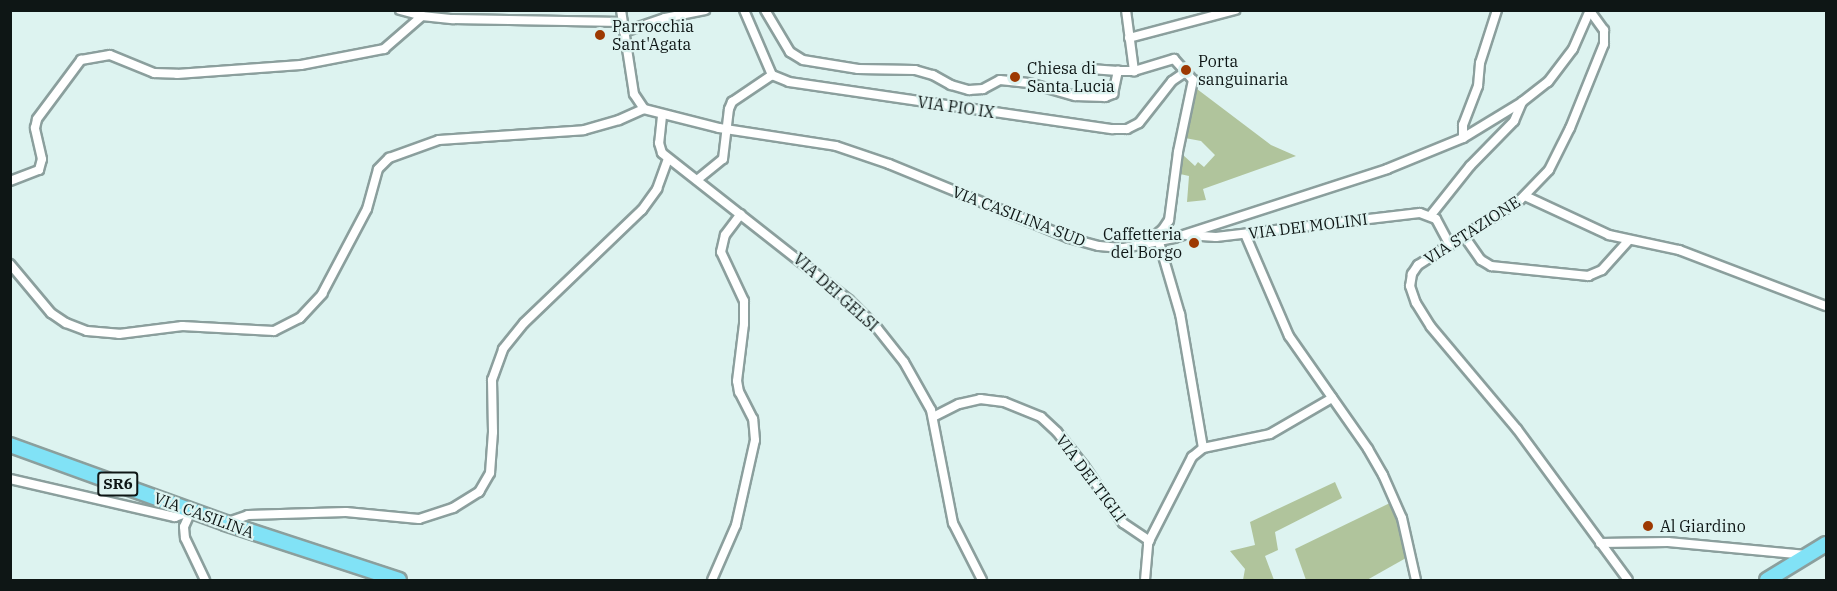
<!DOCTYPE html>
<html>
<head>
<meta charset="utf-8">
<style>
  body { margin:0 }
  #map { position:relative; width:1837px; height:591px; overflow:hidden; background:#ddf3f0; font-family:"IBM Plex Serif",serif }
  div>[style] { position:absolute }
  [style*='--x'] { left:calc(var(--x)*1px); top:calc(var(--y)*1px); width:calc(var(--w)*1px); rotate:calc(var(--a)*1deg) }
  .green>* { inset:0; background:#b0c49c }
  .roads { filter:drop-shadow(2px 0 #8b9f9d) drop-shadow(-2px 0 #8b9f9d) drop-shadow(0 2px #8b9f9d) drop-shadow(0 -2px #8b9f9d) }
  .street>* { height:8px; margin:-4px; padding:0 4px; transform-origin:4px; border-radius:4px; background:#fff }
  .primary>* { height:14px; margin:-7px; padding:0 7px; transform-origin:7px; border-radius:7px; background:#81e2f6 }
  .dots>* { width:16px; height:16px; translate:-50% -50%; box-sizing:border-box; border:3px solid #ddf3f0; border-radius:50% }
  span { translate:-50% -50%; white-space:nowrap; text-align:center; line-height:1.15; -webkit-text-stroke:4.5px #ddf3f0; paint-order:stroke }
  .shield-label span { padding:2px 4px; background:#ddf3f0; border:2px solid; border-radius:4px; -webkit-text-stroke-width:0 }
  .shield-label { font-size:15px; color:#0e1615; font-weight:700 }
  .poi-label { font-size:16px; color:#0e1615 }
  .left { translate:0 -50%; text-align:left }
  .right { translate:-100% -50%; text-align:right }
  .street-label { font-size:16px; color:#0e1615 }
  .frame { position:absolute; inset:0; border:12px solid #0e1615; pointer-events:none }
</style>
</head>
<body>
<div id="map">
  <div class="green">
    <div style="clip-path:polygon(1197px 89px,1271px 145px,1296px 156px,1203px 189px,1206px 200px,1187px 202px,1189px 176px,1180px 174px,1182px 154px,1195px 166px,1198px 162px,1204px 167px,1215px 155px,1201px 141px,1185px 138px)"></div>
    <div style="clip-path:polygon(1335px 482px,1342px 498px,1275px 532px,1278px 550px,1265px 556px,1274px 580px,1243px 580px,1245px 569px,1230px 551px,1255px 545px,1250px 522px)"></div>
    <div style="clip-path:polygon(1392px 502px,1400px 525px,1406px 558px,1367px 580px,1306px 580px,1295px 549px)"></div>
  </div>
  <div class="roads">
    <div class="street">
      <div style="--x:400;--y:10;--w:23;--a:15"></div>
      <div style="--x:422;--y:16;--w:31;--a:6"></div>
      <div style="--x:453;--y:19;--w:169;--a:1"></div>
      <div style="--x:621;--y:10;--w:85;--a:81.2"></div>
      <div style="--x:634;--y:94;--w:18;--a:56"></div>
      <div style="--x:644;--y:109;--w:77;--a:14.2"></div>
      <div style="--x:719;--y:128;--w:118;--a:8.7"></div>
      <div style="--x:836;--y:146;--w:56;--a:18.8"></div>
      <div style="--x:889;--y:164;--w:195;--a:22.3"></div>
      <div style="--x:1069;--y:238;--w:31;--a:15"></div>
      <div style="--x:1099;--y:246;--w:25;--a:5"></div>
      <div style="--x:1124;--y:248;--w:51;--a:-11.3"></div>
      <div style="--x:1174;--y:238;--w:224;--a:-17.9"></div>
      <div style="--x:1387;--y:169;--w:82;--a:-22.2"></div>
      <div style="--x:1463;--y:138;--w:69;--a:-31.4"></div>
      <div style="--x:1522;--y:102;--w:33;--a:-38"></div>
      <div style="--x:1548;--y:82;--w:41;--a:-52.9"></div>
      <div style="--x:1573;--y:49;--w:43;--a:-66.4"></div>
      <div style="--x:744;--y:10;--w:71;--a:66.7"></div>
      <div style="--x:772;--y:75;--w:18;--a:22"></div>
      <div style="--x:789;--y:82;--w:327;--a:8.3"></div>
      <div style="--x:1113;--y:129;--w:14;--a:0"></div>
      <div style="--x:1127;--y:129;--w:13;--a:-27"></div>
      <div style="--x:1139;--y:123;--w:53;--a:-51.8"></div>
      <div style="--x:1172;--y:81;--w:18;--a:-34"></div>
      <div style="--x:765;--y:10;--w:49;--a:59.2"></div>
      <div style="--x:790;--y:52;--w:15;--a:32"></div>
      <div style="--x:803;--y:60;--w:56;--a:9.3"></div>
      <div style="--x:858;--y:69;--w:57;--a:1"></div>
      <div style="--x:915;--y:70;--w:19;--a:16"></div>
      <div style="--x:933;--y:75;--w:21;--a:29"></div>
      <div style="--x:951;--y:85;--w:19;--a:16"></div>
      <div style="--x:969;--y:90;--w:14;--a:-4"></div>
      <div style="--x:983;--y:89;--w:19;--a:-28"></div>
      <div style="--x:1000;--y:80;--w:29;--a:6"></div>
      <div style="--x:1029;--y:83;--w:48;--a:15.8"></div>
      <div style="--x:1075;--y:96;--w:30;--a:2"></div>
      <div style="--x:1105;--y:97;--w:9;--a:-21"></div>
      <div style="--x:1113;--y:94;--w:24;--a:-78"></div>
      <div style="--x:1118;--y:71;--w:31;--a:-176"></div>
      <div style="--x:1126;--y:10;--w:62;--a:82.5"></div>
      <div style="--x:1590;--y:11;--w:24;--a:54"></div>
      <div style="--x:1604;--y:30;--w:14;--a:90"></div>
      <div style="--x:1604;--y:44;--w:91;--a:112"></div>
      <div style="--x:1570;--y:128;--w:47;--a:116.6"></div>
      <div style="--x:1549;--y:170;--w:42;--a:134"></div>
      <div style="--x:1520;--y:200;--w:121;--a:147.5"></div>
      <div style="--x:1418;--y:265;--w:11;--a:124"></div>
      <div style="--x:1412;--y:274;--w:12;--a:99"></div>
      <div style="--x:1410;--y:286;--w:18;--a:71"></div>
      <div style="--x:1416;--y:303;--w:28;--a:58"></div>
      <div style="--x:1431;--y:327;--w:133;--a:49.9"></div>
      <div style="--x:1517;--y:429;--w:187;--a:53.7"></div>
      <div style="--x:624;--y:32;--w:43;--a:-18.9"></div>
      <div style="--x:665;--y:18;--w:41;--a:-11.3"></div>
      <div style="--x:1129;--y:38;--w:110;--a:-14.8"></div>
      <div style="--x:1118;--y:71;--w:16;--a:0"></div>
      <div style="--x:1134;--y:71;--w:42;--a:-16.7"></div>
      <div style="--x:1174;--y:59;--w:28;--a:48"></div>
      <div style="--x:1193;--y:80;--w:74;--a:101.8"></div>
      <div style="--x:1178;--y:152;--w:69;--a:97.5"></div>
      <div style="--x:1169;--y:220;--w:11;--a:124"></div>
      <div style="--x:1163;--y:229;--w:25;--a:140"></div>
      <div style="--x:662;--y:116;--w:27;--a:96"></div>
      <div style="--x:659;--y:143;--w:10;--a:73"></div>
      <div style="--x:662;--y:153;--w:238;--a:38.2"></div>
      <div style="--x:849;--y:300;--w:40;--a:45"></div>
      <div style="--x:877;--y:328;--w:43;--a:51.5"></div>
      <div style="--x:904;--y:362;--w:55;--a:60.6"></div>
      <div style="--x:931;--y:410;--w:115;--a:79"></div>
      <div style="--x:953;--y:523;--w:64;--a:63"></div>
      <div style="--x:1463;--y:138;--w:13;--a:-90"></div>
      <div style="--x:1463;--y:125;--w:42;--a:-69"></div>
      <div style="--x:1478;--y:86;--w:23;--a:-85"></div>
      <div style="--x:1480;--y:63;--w:56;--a:-72.2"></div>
      <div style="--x:697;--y:180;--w:33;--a:-39"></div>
      <div style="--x:723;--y:159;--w:50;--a:-83.2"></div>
      <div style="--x:729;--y:109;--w:8;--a:-67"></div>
      <div style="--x:732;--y:102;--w:48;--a:-34"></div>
      <div style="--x:10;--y:181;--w:31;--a:-21"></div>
      <div style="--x:39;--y:170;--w:11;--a:-75"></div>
      <div style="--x:42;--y:159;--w:32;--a:-103"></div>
      <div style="--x:35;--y:128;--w:9;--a:-77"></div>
      <div style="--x:37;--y:119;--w:74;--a:-53.3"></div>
      <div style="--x:81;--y:60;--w:29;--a:-10"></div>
      <div style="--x:110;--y:55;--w:48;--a:22.2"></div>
      <div style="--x:154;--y:73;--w:23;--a:2"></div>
      <div style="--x:177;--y:74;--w:124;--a:-4.2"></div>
      <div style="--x:301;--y:65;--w:85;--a:-10.9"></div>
      <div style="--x:384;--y:49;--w:50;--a:-41"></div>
      <div style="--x:1525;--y:196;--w:93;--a:24.9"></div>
      <div style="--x:1609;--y:235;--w:72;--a:12.1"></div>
      <div style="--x:1679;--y:250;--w:157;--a:20.9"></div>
      <div style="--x:1431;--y:215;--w:63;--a:-51.5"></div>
      <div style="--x:1470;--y:166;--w:63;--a:-45.6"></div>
      <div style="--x:1514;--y:121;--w:21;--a:-67"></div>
      <div style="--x:1245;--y:234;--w:111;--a:66.7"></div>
      <div style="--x:1289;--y:336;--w:138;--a:55"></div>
      <div style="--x:1368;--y:449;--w:30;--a:60"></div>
      <div style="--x:1383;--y:475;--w:47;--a:66.2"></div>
      <div style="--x:1402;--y:518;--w:64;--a:77.3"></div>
      <div style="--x:1187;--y:235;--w:29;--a:4"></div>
      <div style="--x:1216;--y:237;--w:205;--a:-6.7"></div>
      <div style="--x:1420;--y:213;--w:17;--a:21"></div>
      <div style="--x:1436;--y:219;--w:30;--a:62"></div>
      <div style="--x:1464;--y:236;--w:29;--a:55"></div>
      <div style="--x:1481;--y:260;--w:12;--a:31"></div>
      <div style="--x:1491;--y:266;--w:98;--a:5.9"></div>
      <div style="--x:1588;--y:276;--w:15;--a:-23"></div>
      <div style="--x:1602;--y:270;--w:40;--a:-48"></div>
      <div style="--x:10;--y:264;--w:64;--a:50.1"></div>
      <div style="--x:51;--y:313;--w:18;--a:34"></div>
      <div style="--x:66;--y:323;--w:22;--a:21"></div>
      <div style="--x:87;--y:331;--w:32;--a:5"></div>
      <div style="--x:119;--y:334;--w:64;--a:-7.2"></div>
      <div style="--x:182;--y:326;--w:92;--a:3.1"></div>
      <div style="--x:274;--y:331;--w:29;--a:-27"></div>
      <div style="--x:300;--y:318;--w:33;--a:-47"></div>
      <div style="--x:322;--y:294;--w:96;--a:-62.1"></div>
      <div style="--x:367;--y:209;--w:41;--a:-74.6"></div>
      <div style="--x:378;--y:169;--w:16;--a:-45"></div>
      <div style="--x:389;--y:158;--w:53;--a:-19.8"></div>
      <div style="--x:439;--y:140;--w:145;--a:-3.9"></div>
      <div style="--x:584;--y:130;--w:36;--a:-16"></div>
      <div style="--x:619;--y:120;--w:27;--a:-24"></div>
      <div style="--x:933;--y:417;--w:29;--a:-27"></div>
      <div style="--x:959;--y:404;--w:22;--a:-13"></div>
      <div style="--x:980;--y:399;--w:24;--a:7"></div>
      <div style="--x:1004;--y:402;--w:40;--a:22"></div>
      <div style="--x:1041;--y:417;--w:22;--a:43"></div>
      <div style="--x:1057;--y:432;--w:43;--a:51.5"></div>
      <div style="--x:1084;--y:466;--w:69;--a:55.6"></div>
      <div style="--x:1123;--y:523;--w:32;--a:34"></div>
      <div style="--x:1203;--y:448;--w:68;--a:-11.8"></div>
      <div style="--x:1270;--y:434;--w:72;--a:-30.1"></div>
      <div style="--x:10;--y:479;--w:169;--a:13"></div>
      <div style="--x:175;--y:517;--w:17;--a:-21"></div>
      <div style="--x:191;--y:511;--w:17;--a:114"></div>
      <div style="--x:184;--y:527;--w:11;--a:85"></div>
      <div style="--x:185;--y:538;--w:47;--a:64.5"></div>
      <div style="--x:225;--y:523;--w:24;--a:-19"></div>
      <div style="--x:248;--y:515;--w:98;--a:-1.8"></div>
      <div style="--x:346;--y:512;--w:73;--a:5.5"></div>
      <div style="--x:419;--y:519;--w:36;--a:-18"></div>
      <div style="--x:453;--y:508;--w:31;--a:-32"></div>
      <div style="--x:479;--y:492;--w:22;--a:-60"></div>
      <div style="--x:490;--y:473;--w:41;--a:-85.8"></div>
      <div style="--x:493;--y:432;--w:52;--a:-91.1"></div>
      <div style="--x:492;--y:380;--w:33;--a:-70"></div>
      <div style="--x:503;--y:349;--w:33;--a:-51"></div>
      <div style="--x:524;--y:323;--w:163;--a:-43.8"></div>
      <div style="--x:642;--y:210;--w:26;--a:-54"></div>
      <div style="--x:657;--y:189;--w:32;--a:-70"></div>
      <div style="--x:1600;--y:543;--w:68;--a:-0.8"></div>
      <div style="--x:1668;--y:542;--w:139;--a:5.4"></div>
      <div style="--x:712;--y:580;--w:60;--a:-66.4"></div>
      <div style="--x:736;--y:525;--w:87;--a:-77.4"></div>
      <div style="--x:755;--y:440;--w:21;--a:-95"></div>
      <div style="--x:753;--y:419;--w:30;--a:-117"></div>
      <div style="--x:739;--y:392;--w:11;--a:-100"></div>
      <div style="--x:737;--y:381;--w:57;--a:-83"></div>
      <div style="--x:744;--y:324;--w:23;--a:-90"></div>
      <div style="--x:744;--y:301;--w:54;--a:-115.1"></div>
      <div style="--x:721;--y:252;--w:17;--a:-77"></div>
      <div style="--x:725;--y:235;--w:26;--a:-53"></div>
      <div style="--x:1145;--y:580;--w:37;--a:-85"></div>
      <div style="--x:1148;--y:543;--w:97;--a:-62.9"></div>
      <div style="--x:1192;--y:457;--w:14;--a:-39"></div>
      <div style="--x:1203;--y:448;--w:136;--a:-99.7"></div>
      <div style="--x:1180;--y:314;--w:75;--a:-106.3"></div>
    </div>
    <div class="primary">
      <div style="--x:10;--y:445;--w:229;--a:19.9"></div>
      <div style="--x:225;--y:523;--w:183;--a:18.1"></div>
      <div style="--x:1767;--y:580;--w:69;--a:-31.4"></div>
    </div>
  </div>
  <div class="dots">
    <div style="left:600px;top:35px;background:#9d3902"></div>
    <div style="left:1186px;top:70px;background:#9d3902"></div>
    <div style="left:1015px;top:77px;background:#9d3902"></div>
    <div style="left:1194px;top:243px;background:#9d3902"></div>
    <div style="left:1648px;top:526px;background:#9d3902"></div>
  </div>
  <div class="shield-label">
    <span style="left:118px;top:484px">SR6</span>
  </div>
  <div class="poi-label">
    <span class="left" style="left:612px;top:35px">Parrocchia<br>Sant'Agata</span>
    <span class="left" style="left:1198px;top:70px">Porta<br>sanguinaria</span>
    <span class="left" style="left:1027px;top:77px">Chiesa di<br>Santa Lucia</span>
    <span class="right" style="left:1182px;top:243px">Caffetteria<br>del Borgo</span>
    <span class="left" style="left:1660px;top:526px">Al Giardino</span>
  </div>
  <div class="street-label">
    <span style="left:956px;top:107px;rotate:8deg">VIA PIO IX</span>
    <span style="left:1019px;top:216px;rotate:21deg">VIA CASILINA SUD</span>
    <span style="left:1308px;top:226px;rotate:-7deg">VIA DEI MOLINI</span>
    <span style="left:1472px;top:230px;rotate:-33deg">VIA STAZIONE</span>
    <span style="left:836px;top:292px;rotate:42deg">VIA DEI GELSI</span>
    <span style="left:1091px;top:478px;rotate:53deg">VIA DEI TIGLI</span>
    <span style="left:204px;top:515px;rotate:20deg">VIA CASILINA</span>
  </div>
  <div class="frame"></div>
</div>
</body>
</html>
